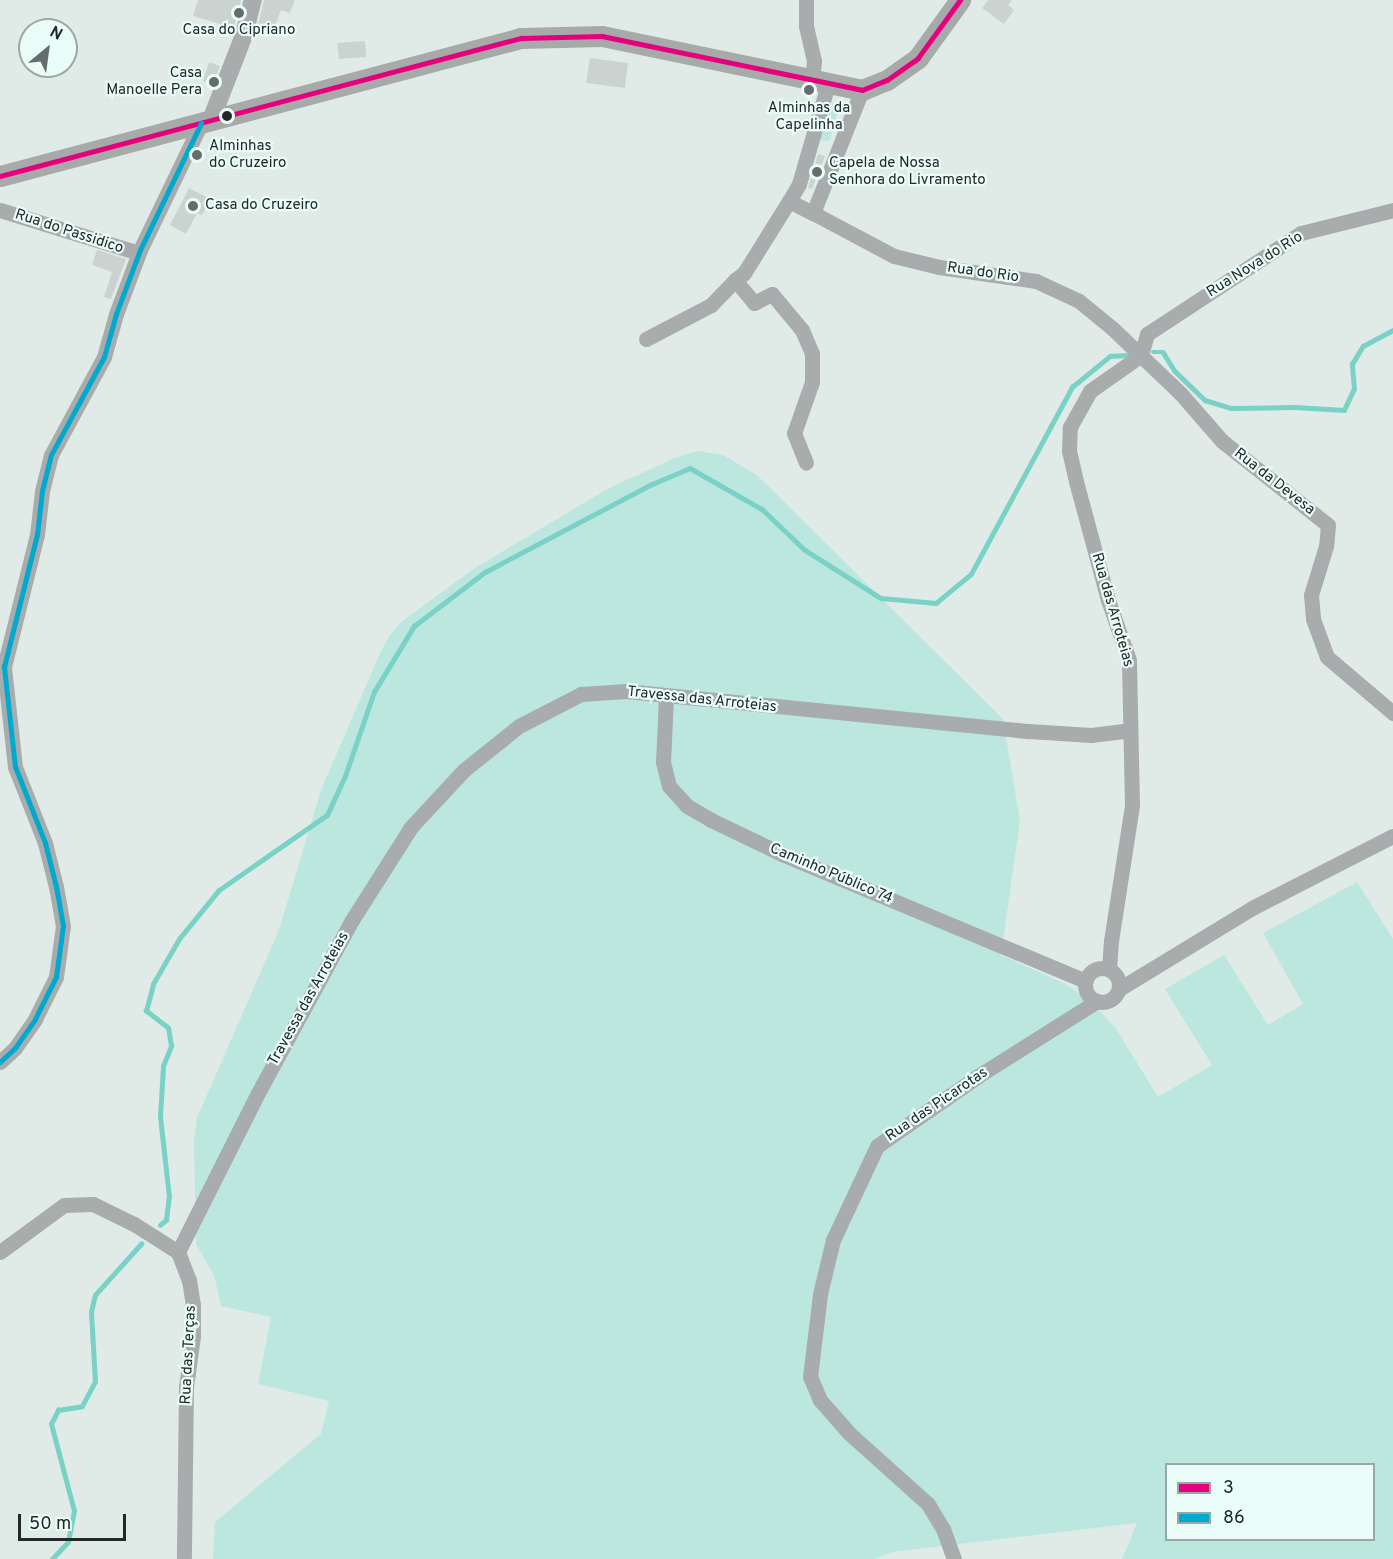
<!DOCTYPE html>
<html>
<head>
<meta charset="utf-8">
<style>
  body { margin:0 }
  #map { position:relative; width:1393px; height:1559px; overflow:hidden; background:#e0ebe8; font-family:Overpass,sans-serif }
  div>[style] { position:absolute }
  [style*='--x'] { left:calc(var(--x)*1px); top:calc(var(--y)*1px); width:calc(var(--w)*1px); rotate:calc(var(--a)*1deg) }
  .green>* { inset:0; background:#bce7df }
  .stream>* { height:4.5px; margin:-2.25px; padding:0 2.25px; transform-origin:2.25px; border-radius:2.25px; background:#79d2c5 }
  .building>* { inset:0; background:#cbd3d1 }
  .minor>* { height:15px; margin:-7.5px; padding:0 7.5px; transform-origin:7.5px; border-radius:7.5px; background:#a9acac }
  .minor>.ring { margin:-7.5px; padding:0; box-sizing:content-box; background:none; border:15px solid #a9acac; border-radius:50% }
  .tertiary>* { height:18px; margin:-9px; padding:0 9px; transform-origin:9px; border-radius:9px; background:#a9acac }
  .secondary>* { height:21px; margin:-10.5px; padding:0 10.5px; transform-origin:10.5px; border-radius:10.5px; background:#a6abaa }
  .bus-1>* { height:4.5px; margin:-2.25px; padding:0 2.25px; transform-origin:2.25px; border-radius:2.25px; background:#e5007d }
  .bus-2>* { height:4.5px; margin:-2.25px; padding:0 2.25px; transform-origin:2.25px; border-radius:2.25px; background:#00a9ce }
  .dots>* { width:16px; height:16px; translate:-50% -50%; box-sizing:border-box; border:3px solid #eafcf8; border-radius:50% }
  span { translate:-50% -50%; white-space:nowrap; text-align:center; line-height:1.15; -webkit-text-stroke:4.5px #eafcf8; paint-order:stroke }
  .poi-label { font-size:15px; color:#222928 }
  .right { translate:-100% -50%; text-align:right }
  .left { translate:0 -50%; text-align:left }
  .street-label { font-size:15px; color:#222928 }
  .legend { position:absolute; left:1165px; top:1463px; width:210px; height:78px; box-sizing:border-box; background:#eafcf8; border:2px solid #9aa8a5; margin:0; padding:8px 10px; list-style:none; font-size:18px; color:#222928 }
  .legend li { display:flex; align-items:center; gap:12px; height:30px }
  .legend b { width:30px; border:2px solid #9aa8a5 }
  .north { position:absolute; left:18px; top:18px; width:60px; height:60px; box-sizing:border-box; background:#eafcf8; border:2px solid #9aa8a5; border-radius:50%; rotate:29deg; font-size:16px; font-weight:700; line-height:24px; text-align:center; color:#222928 }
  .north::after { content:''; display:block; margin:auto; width:21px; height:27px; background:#646d6b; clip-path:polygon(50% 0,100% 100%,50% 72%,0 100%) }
  .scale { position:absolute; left:18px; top:1514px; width:108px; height:27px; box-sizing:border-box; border:3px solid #222928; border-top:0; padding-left:8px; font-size:18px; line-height:21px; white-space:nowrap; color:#222928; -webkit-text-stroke:4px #eafcf8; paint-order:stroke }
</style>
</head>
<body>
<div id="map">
  <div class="green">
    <div style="clip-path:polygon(830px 103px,840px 105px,829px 141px,820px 140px)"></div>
    <div style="clip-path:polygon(evenodd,698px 451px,723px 455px,757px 475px,1003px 719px,1020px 821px,1001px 955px,1066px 984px,1091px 1002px,1115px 1027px,1158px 1097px,1212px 1065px,1165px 989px,1224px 955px,1268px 1025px,1303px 1004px,1263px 933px,1357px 882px,1393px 939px,1393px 1559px,1122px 1559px,1137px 1523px,892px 1552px,875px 1559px,213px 1559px,215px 1522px,321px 1434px,329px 1401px,258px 1384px,271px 1317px,221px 1306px,214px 1275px,196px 1244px,194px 1141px,197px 1118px,279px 930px,321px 790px,380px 653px,390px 635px,401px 622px,475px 568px,609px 488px,677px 457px,698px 451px,1166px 1464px,1374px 1464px,1374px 1540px,1166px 1540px,1166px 1464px)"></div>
  </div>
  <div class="stream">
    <div style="--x:1153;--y:352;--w:10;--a:0"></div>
    <div style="--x:1163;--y:352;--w:22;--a:58"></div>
    <div style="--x:1175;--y:371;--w:42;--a:44"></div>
    <div style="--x:1205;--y:400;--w:28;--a:17"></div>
    <div style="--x:1232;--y:408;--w:63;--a:-0.9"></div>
    <div style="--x:1295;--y:407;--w:49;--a:3.5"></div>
    <div style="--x:1344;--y:410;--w:23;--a:-65"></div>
    <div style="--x:1354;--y:389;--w:25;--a:-95"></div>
    <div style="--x:1352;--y:364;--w:21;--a:-59"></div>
    <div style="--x:1363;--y:346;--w:34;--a:-28"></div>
    <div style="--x:160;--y:1225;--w:8;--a:-40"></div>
    <div style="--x:166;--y:1220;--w:23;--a:-83"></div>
    <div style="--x:169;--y:1197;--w:81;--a:-96.4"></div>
    <div style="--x:160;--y:1117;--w:51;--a:-86.6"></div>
    <div style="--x:163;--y:1066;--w:22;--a:-68"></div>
    <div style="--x:171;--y:1046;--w:18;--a:-99"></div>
    <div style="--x:168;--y:1028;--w:28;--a:-142"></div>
    <div style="--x:146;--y:1011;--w:28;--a:-75"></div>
    <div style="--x:153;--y:984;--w:52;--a:-60"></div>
    <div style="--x:179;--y:939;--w:63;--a:-50.8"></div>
    <div style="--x:219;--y:890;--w:131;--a:-34.8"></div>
    <div style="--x:327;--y:815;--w:43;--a:-65.2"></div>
    <div style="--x:345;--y:776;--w:89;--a:-71"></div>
    <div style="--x:374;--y:692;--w:77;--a:-58.8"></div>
    <div style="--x:414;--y:626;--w:89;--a:-37.3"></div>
    <div style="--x:485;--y:572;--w:187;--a:-27.8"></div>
    <div style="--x:650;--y:485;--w:43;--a:-23"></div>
    <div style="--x:690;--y:468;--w:83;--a:29.7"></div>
    <div style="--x:762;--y:509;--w:59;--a:43.6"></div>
    <div style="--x:805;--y:550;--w:90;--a:32.3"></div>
    <div style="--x:881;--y:598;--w:55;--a:5.2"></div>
    <div style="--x:936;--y:603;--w:45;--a:-39.6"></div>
    <div style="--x:971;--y:574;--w:213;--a:-61.6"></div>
    <div style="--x:1072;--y:387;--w:49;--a:-39.2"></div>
    <div style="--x:1110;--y:356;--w:18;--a:-3"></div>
    <div style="--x:52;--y:1559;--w:23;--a:-47"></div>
    <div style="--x:68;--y:1542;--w:32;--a:-79"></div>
    <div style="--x:74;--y:1511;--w:90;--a:-104.8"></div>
    <div style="--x:51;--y:1424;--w:16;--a:-63"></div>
    <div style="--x:58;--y:1410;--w:24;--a:-9"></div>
    <div style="--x:82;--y:1406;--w:27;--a:-62"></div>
    <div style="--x:95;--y:1382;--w:70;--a:-93.3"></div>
    <div style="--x:91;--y:1312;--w:17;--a:-77"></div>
    <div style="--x:95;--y:1295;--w:69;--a:-48"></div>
  </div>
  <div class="building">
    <div style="clip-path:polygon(198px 0,241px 0,234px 28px,193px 16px)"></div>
    <div style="clip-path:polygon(264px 0,295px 0,290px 13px,281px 10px,273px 32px,258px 26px)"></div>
    <div style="clip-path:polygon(988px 0,1012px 0,1008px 5px,1014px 10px,1004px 24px,982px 8px)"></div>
    <div style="clip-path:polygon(365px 41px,366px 57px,339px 59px,337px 43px)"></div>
    <div style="clip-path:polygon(590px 58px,628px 63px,625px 88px,586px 83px)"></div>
    <div style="clip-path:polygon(209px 62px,220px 66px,213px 84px,203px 81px)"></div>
    <div style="clip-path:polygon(818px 154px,825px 156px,812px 189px,808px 188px)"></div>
    <div style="clip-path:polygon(189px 188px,211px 199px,202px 215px,197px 213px,186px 234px,170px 225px)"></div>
    <div style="clip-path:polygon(97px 250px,126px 259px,111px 299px,104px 297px,112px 272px,92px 265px)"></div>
  </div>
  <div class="minor">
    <div style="--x:806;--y:0;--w:26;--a:90"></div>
    <div style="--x:806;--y:26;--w:36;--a:77"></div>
    <div style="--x:814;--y:61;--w:18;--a:96"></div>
    <div style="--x:828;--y:84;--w:104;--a:106.2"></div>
    <div style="--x:799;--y:184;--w:20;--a:120"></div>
    <div style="--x:789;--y:201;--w:27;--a:27"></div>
    <div style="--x:813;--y:213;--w:132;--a:-68.3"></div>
    <div style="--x:789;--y:201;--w:85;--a:122"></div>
    <div style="--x:744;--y:273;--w:11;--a:142"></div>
    <div style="--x:735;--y:280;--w:30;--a:50"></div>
    <div style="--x:754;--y:303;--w:20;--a:-27"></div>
    <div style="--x:772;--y:294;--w:47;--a:50.2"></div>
    <div style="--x:802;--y:330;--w:26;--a:67"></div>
    <div style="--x:812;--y:354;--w:28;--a:90"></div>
    <div style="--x:812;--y:382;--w:54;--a:109.4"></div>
    <div style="--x:794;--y:433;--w:32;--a:68"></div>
    <div style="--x:0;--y:210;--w:145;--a:17.2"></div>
    <div style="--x:813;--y:213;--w:92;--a:28"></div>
    <div style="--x:894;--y:256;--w:46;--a:13.7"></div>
    <div style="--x:939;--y:267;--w:98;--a:8.2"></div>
    <div style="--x:1036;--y:281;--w:47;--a:24.9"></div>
    <div style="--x:1079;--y:301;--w:43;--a:39.3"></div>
    <div style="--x:1112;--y:328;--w:95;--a:43.7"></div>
    <div style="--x:1181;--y:394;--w:62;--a:48.9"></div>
    <div style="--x:1222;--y:441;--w:135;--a:38.4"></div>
    <div style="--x:1328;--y:525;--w:21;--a:95"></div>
    <div style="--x:1326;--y:546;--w:51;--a:107"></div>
    <div style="--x:1311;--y:595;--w:24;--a:85"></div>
    <div style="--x:1313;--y:619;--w:40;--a:69.8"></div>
    <div style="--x:1327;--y:657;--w:87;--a:40.3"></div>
    <div style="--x:646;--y:339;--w:73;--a:-27.6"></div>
    <div style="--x:711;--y:305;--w:35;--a:-46"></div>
    <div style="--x:1141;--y:355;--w:22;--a:-74"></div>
    <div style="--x:1147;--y:334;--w:184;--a:-33.3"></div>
    <div style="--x:1301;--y:233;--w:95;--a:-14"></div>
    <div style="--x:666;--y:697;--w:65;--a:92.6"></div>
    <div style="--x:663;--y:762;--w:25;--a:76"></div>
    <div style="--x:669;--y:786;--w:27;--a:48"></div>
    <div style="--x:687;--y:806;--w:28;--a:30"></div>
    <div style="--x:711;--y:820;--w:79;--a:25.6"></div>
    <div style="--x:782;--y:854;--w:329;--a:22.7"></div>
    <div class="ring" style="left:1085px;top:968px;width:19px;height:19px"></div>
    <div style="--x:1109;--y:969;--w:28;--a:-86"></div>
    <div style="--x:1111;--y:941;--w:138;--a:-81.2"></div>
    <div style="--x:1132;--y:805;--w:145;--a:-91.2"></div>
    <div style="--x:1129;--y:660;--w:64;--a:-109.3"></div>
    <div style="--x:1108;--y:600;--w:123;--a:-105.1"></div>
    <div style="--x:1076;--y:481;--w:31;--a:-103"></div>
    <div style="--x:1069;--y:451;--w:24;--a:-88"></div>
    <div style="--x:1070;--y:427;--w:41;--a:-60.9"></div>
    <div style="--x:1090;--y:391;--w:62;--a:-35.2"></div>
    <div style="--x:1119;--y:989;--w:156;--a:-31.3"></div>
    <div style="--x:1252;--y:908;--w:158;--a:-27.1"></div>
    <div style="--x:0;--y:1062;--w:21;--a:-43"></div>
    <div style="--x:15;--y:1048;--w:35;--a:-55"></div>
    <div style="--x:35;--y:1019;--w:47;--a:-63.4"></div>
    <div style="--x:56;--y:977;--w:51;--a:-82.2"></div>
    <div style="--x:63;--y:926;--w:40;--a:-100"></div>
    <div style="--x:56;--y:887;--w:45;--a:-104"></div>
    <div style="--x:45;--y:843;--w:82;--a:-111.5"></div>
    <div style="--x:15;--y:767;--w:101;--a:-96.3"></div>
    <div style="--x:4;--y:667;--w:136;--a:-76"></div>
    <div style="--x:37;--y:535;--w:44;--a:-83.5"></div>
    <div style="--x:42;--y:491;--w:37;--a:-76"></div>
    <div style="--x:51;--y:455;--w:111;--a:-61.6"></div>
    <div style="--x:104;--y:357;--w:45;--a:-74.4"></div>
    <div style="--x:116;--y:314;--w:68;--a:-69.4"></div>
    <div style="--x:140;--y:250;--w:141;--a:-64.3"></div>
    <div style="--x:0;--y:1252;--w:79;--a:-36.3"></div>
    <div style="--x:64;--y:1205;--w:29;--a:-2"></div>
    <div style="--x:93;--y:1204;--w:46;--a:26"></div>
    <div style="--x:134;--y:1224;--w:52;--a:32.5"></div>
    <div style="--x:178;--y:1252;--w:30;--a:69"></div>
    <div style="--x:189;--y:1280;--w:25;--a:81"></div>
    <div style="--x:193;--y:1305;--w:31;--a:90"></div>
    <div style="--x:193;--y:1336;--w:51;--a:97.8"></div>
    <div style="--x:186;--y:1387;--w:172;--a:90.7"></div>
    <div style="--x:178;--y:1252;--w:178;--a:-63.3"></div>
    <div style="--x:258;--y:1093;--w:197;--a:-61.5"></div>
    <div style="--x:352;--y:920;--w:110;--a:-57.6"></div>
    <div style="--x:411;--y:827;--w:78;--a:-47.1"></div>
    <div style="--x:464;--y:770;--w:70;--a:-38.7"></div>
    <div style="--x:519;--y:726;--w:70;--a:-27.3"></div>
    <div style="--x:581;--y:694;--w:45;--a:-3.8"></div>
    <div style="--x:626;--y:691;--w:405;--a:5.7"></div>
    <div style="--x:1029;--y:731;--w:62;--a:3.7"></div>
    <div style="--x:1091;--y:735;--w:39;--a:-7"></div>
    <div style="--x:954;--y:1559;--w:32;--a:-110"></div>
    <div style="--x:943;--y:1529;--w:29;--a:-121"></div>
    <div style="--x:928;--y:1504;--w:106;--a:-138.1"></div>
    <div style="--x:849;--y:1433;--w:44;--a:-131.3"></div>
    <div style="--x:820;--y:1400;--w:25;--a:-113"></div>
    <div style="--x:810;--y:1377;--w:84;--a:-83.1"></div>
    <div style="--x:820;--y:1294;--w:56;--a:-76.5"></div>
    <div style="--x:833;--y:1240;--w:104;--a:-64.9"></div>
    <div style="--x:877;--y:1146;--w:123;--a:-34.7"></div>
    <div style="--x:978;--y:1076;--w:141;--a:-32.2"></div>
  </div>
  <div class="tertiary">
    <div style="--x:211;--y:120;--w:91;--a:-68.8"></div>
    <div style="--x:244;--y:35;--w:36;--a:-76"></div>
  </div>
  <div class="secondary">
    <div style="--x:0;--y:176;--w:539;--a:-14.84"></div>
    <div style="--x:521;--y:38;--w:81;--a:-1.4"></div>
    <div style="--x:602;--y:36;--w:266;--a:11.7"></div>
    <div style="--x:862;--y:90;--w:27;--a:-22"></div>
    <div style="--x:887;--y:80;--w:38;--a:-35"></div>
    <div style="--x:918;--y:58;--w:72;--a:-54.1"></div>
  </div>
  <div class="bus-1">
    <div style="--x:0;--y:176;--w:539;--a:-14.84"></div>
    <div style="--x:521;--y:38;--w:81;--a:-1.4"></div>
    <div style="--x:602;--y:36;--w:266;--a:11.7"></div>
    <div style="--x:862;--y:90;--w:27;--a:-22"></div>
    <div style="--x:887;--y:80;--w:38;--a:-35"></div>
    <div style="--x:918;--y:58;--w:72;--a:-54.1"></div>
  </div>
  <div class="bus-2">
    <div style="--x:0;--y:1062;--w:21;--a:-43"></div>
    <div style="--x:15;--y:1048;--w:35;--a:-55"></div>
    <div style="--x:35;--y:1019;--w:47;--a:-63.4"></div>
    <div style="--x:56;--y:977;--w:51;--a:-82.2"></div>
    <div style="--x:63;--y:926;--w:40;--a:-100"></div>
    <div style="--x:56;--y:887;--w:45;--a:-104"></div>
    <div style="--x:45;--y:843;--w:82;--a:-111.5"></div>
    <div style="--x:15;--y:767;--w:101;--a:-96.3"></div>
    <div style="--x:4;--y:667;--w:136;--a:-76"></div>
    <div style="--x:37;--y:535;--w:44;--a:-83.5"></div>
    <div style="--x:42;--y:491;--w:37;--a:-76"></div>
    <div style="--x:51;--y:455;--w:111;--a:-61.6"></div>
    <div style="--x:104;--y:357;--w:45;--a:-74.4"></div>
    <div style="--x:116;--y:314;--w:68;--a:-69.4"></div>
    <div style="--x:140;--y:250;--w:141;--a:-64.3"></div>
  </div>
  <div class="dots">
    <div style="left:239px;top:13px;background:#646d6b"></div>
    <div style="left:214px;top:82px;background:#646d6b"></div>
    <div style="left:809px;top:90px;background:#646d6b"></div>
    <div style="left:227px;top:116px;background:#222928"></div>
    <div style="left:197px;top:155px;background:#646d6b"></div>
    <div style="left:817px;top:172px;background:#646d6b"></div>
    <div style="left:193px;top:206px;background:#646d6b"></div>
  </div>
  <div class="poi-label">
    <span style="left:239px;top:31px">Casa do Cipriano</span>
    <span class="right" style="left:202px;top:82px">Casa<br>Manoelle Pera</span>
    <span style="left:809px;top:117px">Alminhas da<br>Capelinha</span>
    <span class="left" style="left:209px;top:155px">Alminhas<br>do Cruzeiro</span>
    <span class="left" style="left:829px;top:172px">Capela de Nossa<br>Senhora do Livramento</span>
    <span class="left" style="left:205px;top:206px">Casa do Cruzeiro</span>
  </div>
  <div class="street-label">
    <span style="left:69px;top:232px;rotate:18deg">Rua do Passidico</span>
    <span style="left:1255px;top:265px;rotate:-32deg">Rua Nova do Rio</span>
    <span style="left:983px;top:273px;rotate:8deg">Rua do Rio</span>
    <span style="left:1274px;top:482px;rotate:38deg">Rua da Devesa</span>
    <span style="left:1112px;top:610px;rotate:74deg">Rua das Arroteias</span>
    <span style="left:702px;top:700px;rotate:6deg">Travessa das Arroteias</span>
    <span style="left:831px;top:874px;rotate:23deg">Caminho Público 74</span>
    <span style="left:309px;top:999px;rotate:-61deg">Travessa das Arroteias</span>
    <span style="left:937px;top:1105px;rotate:-34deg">Rua das Picarotas</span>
    <span style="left:189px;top:1355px;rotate:-87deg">Rua das Terças</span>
  </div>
  <ul class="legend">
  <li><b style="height:8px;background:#e5007d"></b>3</li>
  <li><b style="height:8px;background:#00a9ce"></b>86</li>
  </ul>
  <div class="north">N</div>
  <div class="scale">50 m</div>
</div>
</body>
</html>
